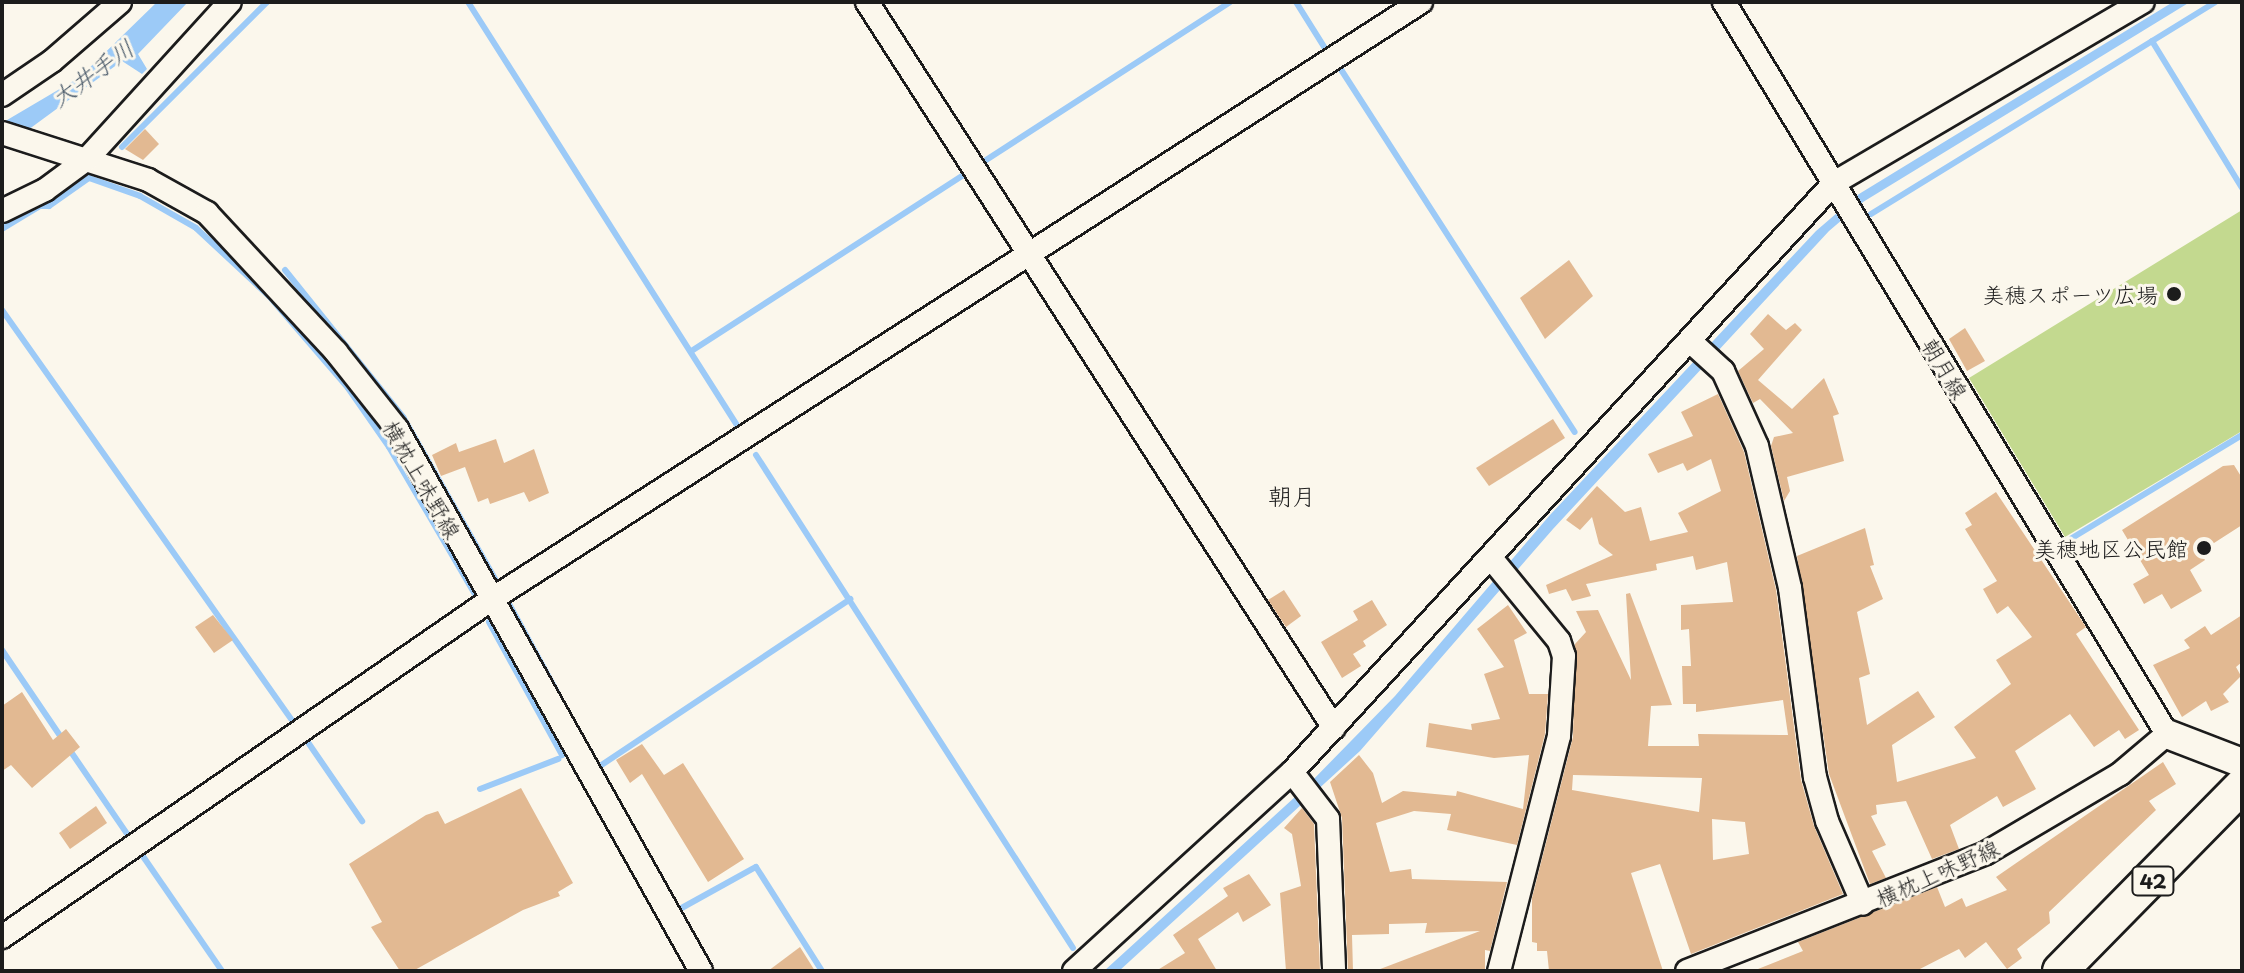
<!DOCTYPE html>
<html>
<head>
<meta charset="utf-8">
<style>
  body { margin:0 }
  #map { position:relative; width:2244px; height:973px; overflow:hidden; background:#fbf7ec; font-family:"Playpen Sans","Klee One",sans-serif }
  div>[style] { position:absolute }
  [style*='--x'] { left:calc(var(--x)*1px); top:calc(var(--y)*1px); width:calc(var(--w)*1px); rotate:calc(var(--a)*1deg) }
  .green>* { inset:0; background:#c3d98f }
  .water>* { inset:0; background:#9ccaf7 }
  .stream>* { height:6px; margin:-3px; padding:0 3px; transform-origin:3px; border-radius:3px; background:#9ccaf7 }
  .building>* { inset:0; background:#e2b992 }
  .roads { filter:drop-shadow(2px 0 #1c1c1c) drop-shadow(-2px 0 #1c1c1c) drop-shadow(0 2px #1c1c1c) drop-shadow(0 -2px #1c1c1c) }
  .minor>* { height:22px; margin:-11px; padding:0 11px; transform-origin:11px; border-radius:11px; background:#fbf7ec }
  .tertiary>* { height:28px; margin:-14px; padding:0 14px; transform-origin:14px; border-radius:14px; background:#fbf7ec }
  .primary>* { height:34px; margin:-17px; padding:0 17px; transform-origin:17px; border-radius:17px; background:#fbf7ec }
  .dots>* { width:22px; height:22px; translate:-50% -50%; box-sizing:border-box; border:4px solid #fbf7ec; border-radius:50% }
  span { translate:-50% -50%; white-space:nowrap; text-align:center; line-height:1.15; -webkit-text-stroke:6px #fbf7ec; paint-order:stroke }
  .shield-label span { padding:2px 6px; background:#fbf7ec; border:2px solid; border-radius:6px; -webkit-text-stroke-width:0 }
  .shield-label { font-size:20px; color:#1c1c1c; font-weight:700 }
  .poi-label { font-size:22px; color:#1c1c1c }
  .right { translate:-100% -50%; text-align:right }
  .street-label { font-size:22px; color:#1c1c1c }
  .water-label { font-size:24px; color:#495969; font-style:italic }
  .neighbourhood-label { font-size:24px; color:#1c1c1c }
  .frame { position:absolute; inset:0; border:4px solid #1c1c1c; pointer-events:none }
</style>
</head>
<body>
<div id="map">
  <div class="green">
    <div style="clip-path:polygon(2242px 210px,2242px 431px,2065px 537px,1969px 378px)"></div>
  </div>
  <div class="water">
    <div style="clip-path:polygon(157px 2px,188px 2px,138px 54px,147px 69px,142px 74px,122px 61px,2px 149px,2px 123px,80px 77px)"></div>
    <div style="clip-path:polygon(2173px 2px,2190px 2px,1863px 202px,1829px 231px,1553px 529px,1360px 751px,1119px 971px,1104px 971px,1307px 786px,1395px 696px,1550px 515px,1816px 231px,1859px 194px)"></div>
  </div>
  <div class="stream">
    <div style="--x:468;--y:2;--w:507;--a:57.56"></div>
    <div style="--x:1296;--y:2;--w:60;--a:57.9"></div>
    <div style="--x:2152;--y:41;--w:172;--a:58.5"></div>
    <div style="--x:1340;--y:68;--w:433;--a:57.2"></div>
    <div style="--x:122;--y:147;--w:205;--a:-45"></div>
    <div style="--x:983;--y:162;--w:294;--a:-32.9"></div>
    <div style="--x:1871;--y:214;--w:404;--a:-31.6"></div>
    <div style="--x:2;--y:229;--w:44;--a:-31.2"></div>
    <div style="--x:40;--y:206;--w:9;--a:0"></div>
    <div style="--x:49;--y:206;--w:49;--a:-35"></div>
    <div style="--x:89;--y:178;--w:54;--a:19.4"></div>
    <div style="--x:140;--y:196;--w:64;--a:29.7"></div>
    <div style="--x:196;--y:228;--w:100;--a:43"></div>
    <div style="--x:269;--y:296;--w:121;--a:49.3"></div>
    <div style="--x:348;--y:388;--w:72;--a:55.2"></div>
    <div style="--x:389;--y:447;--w:173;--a:59.7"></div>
    <div style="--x:285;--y:270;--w:189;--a:51.2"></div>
    <div style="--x:403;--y:417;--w:189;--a:60.4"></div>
    <div style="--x:2;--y:310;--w:501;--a:54.75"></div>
    <div style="--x:693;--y:350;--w:323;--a:-32.9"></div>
    <div style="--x:756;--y:455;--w:586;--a:57.26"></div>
    <div style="--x:2072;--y:538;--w:199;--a:-31.2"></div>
    <div style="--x:509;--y:604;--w:100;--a:61.4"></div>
    <div style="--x:489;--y:622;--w:152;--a:61.2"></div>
    <div style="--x:2;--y:650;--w:109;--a:55.9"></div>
    <div style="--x:305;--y:738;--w:101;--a:55.5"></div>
    <div style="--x:69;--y:749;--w:108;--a:55.6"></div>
    <div style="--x:600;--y:766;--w:301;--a:-33.7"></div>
    <div style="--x:480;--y:789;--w:84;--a:-21"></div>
    <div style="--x:140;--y:852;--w:145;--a:55.4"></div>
    <div style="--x:675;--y:905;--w:6;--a:59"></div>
    <div style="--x:678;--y:910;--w:89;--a:-28.9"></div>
    <div style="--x:756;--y:867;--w:123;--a:57.6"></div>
  </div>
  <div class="building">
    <div style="clip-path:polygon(145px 129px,159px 144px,143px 160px,125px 149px)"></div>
    <div style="clip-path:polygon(1569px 260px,1593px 296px,1545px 339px,1520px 298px)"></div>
    <div style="clip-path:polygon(1768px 314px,1786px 330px,1795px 323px,1802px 330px,1758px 380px,1792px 409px,1824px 378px,1839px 414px,1833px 416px,1844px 461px,1787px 477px,1790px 491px,1784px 501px,1771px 446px,1774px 437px,1793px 433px,1760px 399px,1753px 403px,1738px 371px,1764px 349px,1750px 334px)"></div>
    <div style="clip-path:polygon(1965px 328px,1985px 361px,1967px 371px,1949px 339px)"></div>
    <div style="clip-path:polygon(evenodd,1718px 394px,1744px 452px,1776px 590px,1801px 780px,1814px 826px,1843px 894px,1691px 954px,1660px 864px,1631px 873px,1663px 971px,1549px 971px,1547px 951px,1537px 951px,1537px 943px,1532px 942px,1532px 898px,1573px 737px,1575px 644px,1586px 632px,1576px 611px,1598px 610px,1631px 680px,1626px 594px,1630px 593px,1672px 705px,1651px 706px,1648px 746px,1699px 746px,1698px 734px,1788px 735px,1783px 700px,1696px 712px,1696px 704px,1683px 704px,1682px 666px,1691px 666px,1689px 629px,1681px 630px,1681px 605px,1733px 602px,1727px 562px,1696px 570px,1693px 556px,1656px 564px,1657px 570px,1586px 584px,1591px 596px,1572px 601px,1566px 589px,1549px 594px,1546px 585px,1613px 555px,1599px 544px,1592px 517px,1580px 530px,1566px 520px,1597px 486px,1625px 512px,1641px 507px,1650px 541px,1688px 532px,1678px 513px,1721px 491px,1711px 459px,1687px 471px,1683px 463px,1658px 473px,1648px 454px,1693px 436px,1681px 412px,1718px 394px,1573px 775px,1702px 778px,1699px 812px,1572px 790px,1573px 775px,1718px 394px,1712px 819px,1745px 822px,1749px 854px,1713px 860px,1712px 819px)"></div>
    <div style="clip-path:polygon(1553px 419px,1565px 438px,1489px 486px,1476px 468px)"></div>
    <div style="clip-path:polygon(496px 439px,504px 463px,534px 449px,549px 493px,529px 502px,524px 492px,490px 504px,488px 498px,478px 502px,465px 467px,441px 476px,432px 455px,456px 443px,459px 452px)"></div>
    <div style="clip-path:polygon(2234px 465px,2242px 478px,2242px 525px,2200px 552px,2205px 560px,2190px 570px,2202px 591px,2171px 609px,2162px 594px,2144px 604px,2133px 584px,2149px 575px,2122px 530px,2223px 466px)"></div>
    <div style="clip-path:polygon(1996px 492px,2086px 627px,2076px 634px,2139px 730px,2125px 739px,2119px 730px,2094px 747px,2070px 714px,2015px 751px,2036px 789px,2003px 807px,1997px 796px,1950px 825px,1959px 849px,1932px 859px,1906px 801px,1876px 805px,1877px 814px,1871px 816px,1886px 845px,1872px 851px,1886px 878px,1870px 884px,1829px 774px,1797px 556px,1865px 528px,1874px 565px,1870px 566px,1883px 599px,1857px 612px,1870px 674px,1859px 678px,1867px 725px,1918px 691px,1935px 717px,1892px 745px,1897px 782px,1976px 758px,1954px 727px,2011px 684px,1996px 660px,2032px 637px,2008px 606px,1997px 614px,1983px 589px,1997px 581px,1965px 529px,1972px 525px,1965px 513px)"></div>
    <div style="clip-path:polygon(1284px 590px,1301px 616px,1286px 627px,1268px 600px)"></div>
    <div style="clip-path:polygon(1372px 600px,1387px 625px,1363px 641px,1366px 646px,1353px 654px,1361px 666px,1342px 678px,1321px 642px,1358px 620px,1353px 611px)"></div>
    <div style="clip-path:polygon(1508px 605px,1527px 633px,1514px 640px,1529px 694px,1548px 694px,1545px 734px,1517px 845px,1447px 830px,1451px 814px,1414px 811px,1376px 823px,1390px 872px,1411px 869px,1412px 879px,1507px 882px,1490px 951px,1485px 950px,1485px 971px,1375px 971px,1480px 931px,1425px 933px,1427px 923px,1389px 924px,1389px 934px,1352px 935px,1353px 971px,1348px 971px,1342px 818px,1330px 782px,1359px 755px,1373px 773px,1382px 803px,1403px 791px,1456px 796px,1457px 791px,1523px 809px,1529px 755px,1494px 758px,1426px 747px,1429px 723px,1472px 730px,1471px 724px,1500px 719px,1484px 674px,1504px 667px,1477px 629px)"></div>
    <div style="clip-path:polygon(213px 615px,233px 640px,214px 653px,195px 627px)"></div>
    <div style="clip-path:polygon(2242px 615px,2242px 662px,2236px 667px,2241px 676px,2223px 694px,2229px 702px,2211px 711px,2206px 701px,2182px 717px,2153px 665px,2190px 648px,2184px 640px,2205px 626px,2211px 635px)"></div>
    <div style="clip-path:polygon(22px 692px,53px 740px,66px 729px,80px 747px,32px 788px,11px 765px,2px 771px,2px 706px)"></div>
    <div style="clip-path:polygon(642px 744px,664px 775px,683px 763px,744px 859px,708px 882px,642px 774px,630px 783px,616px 760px)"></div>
    <div style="clip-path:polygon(2163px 762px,2176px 784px,2149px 801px,2156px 810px,2049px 912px,2050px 923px,2017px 949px,2022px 958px,2007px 969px,1986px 942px,1965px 958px,1959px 949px,1916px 971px,1753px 971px,1803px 951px,1798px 942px,1937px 887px,1945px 907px,1962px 898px,1966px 907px,2007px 890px,1996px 877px)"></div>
    <div style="clip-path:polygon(521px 788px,573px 883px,558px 892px,560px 896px,523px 910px,413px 971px,400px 971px,371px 927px,382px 922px,349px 864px,426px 815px,438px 811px,445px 824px)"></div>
    <div style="clip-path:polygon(96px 806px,107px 823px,70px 849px,59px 833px)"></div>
    <div style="clip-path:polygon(1302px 808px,1314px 824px,1320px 971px,1286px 971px,1280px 893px,1301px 886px,1292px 834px,1284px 828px)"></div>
    <div style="clip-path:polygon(1249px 874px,1271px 905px,1243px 922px,1238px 912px,1198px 939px,1217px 971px,1156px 971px,1185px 953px,1173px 935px,1228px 896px,1223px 888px)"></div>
    <div style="clip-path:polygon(800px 947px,815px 971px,768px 971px)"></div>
  </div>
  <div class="roads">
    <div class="minor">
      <div style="--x:867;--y:2;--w:863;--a:57.25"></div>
      <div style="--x:2;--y:95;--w:60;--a:-34.2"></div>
      <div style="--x:52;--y:61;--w:90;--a:-40.9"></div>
      <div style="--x:2;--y:133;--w:153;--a:17.8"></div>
      <div style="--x:148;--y:180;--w:68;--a:29.2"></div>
      <div style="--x:207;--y:213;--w:190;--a:47.1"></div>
      <div style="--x:336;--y:352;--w:98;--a:51.6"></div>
      <div style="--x:397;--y:429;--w:621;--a:60.71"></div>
      <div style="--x:2;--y:211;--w:48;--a:-26"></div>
      <div style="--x:45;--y:190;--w:52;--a:-36.4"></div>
      <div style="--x:87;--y:159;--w:212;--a:-47.7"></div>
      <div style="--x:1690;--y:341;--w:45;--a:42.3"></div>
      <div style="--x:1723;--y:371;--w:82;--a:65.6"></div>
      <div style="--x:1757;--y:446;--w:146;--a:76.9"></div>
      <div style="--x:1790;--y:588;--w:191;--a:82.5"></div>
      <div style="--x:1815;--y:777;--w:46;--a:74.7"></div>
      <div style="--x:1827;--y:821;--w:90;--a:66.6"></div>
      <div style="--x:1491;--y:558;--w:107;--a:50.7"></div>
      <div style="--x:1559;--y:641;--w:16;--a:72"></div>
      <div style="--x:1564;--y:656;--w:80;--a:93.6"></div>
      <div style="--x:1559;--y:736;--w:243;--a:104.3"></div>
      <div style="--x:1292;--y:772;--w:59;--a:52.5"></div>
      <div style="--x:1328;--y:819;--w:152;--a:87.7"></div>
      <div style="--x:2;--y:937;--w:592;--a:-34.6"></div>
      <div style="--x:489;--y:601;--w:1108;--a:-32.73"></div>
      <div style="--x:1074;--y:971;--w:295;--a:-42.4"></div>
      <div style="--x:1292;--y:772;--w:800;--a:-47.38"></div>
      <div style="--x:1834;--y:183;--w:358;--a:-30.4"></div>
      <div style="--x:1687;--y:971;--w:321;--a:-21.5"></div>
      <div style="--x:1986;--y:853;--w:156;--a:-30.5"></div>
      <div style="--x:2120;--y:774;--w:62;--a:-40.4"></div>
      <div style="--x:2167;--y:734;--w:856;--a:-121.18"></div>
    </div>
    <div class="tertiary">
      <div style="--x:2167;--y:734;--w:80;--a:21.1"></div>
    </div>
    <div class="primary">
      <div style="--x:2060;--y:971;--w:260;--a:-45.5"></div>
    </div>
  </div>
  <div class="dots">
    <div style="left:2174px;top:294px;background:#1c1c1c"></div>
    <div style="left:2204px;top:548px;background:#1c1c1c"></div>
  </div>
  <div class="shield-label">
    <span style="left:2153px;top:881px">42</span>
  </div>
  <div class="poi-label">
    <span class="right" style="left:2158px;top:294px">美穂スポーツ広場</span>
    <span class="right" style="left:2188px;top:548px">美穂地区公民館</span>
  </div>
  <div class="street-label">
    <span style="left:1946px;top:368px;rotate:59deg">朝月線</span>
    <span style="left:423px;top:479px;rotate:60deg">横枕上味野線</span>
    <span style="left:1937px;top:872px;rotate:-24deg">横枕上味野線</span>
  </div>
  <div class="water-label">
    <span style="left:92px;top:73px;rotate:-36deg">大井手川</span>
  </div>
  <div class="neighbourhood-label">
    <span style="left:1292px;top:496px">朝月</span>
  </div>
  <div class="frame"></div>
</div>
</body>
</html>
